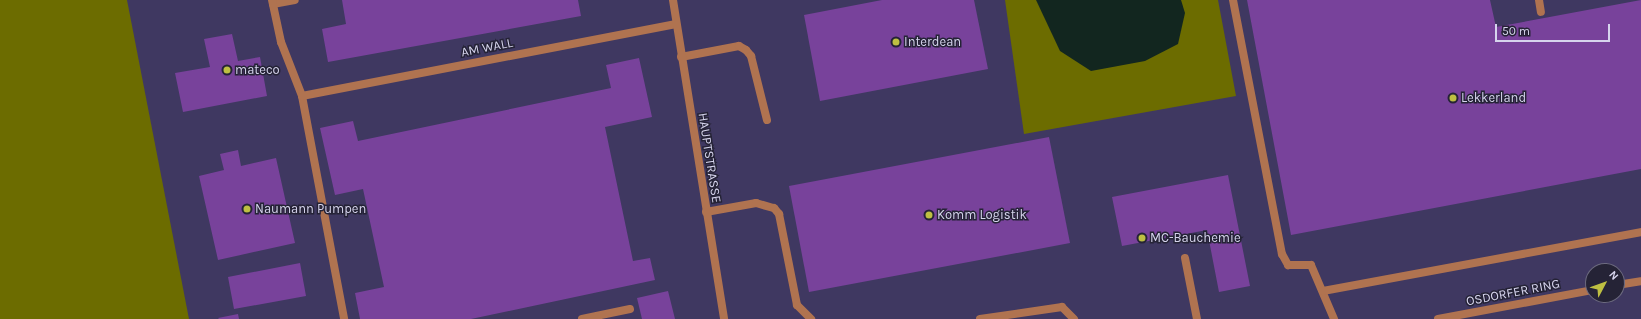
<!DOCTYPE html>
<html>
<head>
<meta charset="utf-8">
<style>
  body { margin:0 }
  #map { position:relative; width:1641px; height:319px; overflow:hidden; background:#3f3861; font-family:Karla,sans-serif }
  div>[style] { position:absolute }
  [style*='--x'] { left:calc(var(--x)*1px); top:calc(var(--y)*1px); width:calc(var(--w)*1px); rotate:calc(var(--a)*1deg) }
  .green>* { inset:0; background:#6c6c00 }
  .water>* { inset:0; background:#12261f }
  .building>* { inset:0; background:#78429b }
  .service>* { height:8px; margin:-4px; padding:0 4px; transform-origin:4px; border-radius:4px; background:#b07350 }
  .minor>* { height:8px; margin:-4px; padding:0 4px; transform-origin:4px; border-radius:4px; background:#b07350 }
  .tertiary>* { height:8px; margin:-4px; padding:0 4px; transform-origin:4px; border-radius:4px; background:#b07350 }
  .dots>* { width:11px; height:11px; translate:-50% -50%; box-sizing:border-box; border:2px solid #252336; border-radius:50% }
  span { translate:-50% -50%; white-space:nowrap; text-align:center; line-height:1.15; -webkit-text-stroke:3px #252336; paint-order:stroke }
  .poi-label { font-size:13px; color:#d6d4ed }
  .left { translate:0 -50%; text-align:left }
  .street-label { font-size:13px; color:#d6d4ed }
  .north { position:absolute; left:1585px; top:263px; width:40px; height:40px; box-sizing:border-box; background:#252336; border:1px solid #6c6a7f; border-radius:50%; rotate:49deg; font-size:11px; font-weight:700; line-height:16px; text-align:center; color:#d6d4ed }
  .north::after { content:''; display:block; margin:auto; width:14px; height:18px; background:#bebf42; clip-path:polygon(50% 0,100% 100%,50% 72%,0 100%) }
  .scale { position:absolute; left:1495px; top:24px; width:115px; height:18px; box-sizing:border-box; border:2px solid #d6d4ed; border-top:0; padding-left:5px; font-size:12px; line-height:14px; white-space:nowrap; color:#d6d4ed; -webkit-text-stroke:3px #252336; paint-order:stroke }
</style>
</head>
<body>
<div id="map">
  <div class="green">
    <div style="clip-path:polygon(0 0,127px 0,189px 319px,0 319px)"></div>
    <div style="clip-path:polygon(1005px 0,1218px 0,1236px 96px,1024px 134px)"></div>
  </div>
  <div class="water">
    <div style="clip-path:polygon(1036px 0,1181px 0,1185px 13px,1178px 44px,1145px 61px,1091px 71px,1060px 51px)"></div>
  </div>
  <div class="building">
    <div style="clip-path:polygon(342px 0,578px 0,581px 16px,328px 62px,322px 29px,346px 24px)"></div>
    <div style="clip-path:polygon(882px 0,974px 0,988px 69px,820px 101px,804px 15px)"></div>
    <div style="clip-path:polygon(1247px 0,1490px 0,1496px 27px,1641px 0,1641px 169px,1291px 235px)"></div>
    <div style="clip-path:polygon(232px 34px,238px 61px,260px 57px,267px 96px,183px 112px,175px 73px,210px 67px,204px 39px)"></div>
    <div style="clip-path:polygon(639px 58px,652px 117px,605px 127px,633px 261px,650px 258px,655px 280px,471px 319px,360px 319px,355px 293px,384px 287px,363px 189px,335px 195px,320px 128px,353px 121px,358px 141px,611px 88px,606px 65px)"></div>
    <div style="clip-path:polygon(1049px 137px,1070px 243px,809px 292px,789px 186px)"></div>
    <div style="clip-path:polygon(238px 150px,241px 166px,276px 158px,295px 243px,218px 260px,199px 176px,224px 170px,220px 154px)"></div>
    <div style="clip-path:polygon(1228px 175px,1250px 286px,1219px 292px,1207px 230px,1122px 246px,1112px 197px)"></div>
    <div style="clip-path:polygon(300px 263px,306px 296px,234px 309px,228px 277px)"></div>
    <div style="clip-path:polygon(668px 291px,675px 319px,642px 319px,637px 298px)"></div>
    <div style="clip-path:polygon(238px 314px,239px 319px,219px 319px,218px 318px)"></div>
  </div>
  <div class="service">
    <div style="--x:1233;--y:0;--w:259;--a:79.1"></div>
    <div style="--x:1282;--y:254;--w:13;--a:61"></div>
    <div style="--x:1288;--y:265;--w:23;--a:0"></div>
    <div style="--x:1311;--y:265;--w:59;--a:66.9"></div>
    <div style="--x:1539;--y:0;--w:12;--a:81"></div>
    <div style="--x:273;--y:4;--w:22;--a:-10"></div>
    <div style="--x:681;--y:57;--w:59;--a:-10.7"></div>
    <div style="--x:739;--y:46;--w:8;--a:30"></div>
    <div style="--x:746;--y:50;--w:8;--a:50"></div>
    <div style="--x:751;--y:56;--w:66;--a:76"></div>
    <div style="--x:706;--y:212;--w:51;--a:-10.2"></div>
    <div style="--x:756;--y:203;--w:19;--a:16"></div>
    <div style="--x:774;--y:208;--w:8;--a:50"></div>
    <div style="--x:779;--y:214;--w:93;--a:78.8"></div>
    <div style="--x:797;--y:305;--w:20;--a:45"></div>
    <div style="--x:1185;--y:258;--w:62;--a:78.9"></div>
    <div style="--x:1323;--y:291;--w:323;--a:-10.5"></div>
    <div style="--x:582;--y:319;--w:49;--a:-11.8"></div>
    <div style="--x:980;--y:319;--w:83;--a:-8.3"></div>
    <div style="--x:1062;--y:307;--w:17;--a:45"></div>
  </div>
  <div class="minor">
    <div style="--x:272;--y:0;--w:43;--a:77.9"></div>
    <div style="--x:281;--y:42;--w:58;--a:68.7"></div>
    <div style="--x:302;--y:96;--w:227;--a:79.3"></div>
    <div style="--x:302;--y:96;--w:381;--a:-10.9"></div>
    <div style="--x:1617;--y:285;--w:24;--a:-9"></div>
    <div style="--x:1438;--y:319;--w:158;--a:-10.6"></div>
  </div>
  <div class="tertiary">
    <div style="--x:673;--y:0;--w:323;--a:80.9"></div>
  </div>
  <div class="dots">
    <div style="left:896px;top:42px;background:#bebf42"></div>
    <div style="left:227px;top:70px;background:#bebf42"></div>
    <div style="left:1453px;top:98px;background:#bebf42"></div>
    <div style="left:247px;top:209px;background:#bebf42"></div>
    <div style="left:929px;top:215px;background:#bebf42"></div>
    <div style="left:1142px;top:238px;background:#bebf42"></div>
  </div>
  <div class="poi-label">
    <span class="left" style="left:904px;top:42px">Interdean</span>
    <span class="left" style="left:235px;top:70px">mateco</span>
    <span class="left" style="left:1461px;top:98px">Lekkerland</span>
    <span class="left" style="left:255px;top:209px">Naumann Pumpen</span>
    <span class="left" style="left:937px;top:215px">Komm Logistik</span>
    <span class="left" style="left:1150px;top:238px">MC-Bauchemie</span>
  </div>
  <div class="street-label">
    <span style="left:487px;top:48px;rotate:-11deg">AM WALL</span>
    <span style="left:709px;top:158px;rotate:81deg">HAUPTSTRASSE</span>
    <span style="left:1513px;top:293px;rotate:-11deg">OSDORFER RING</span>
  </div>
  <div class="north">N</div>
  <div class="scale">50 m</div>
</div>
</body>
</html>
